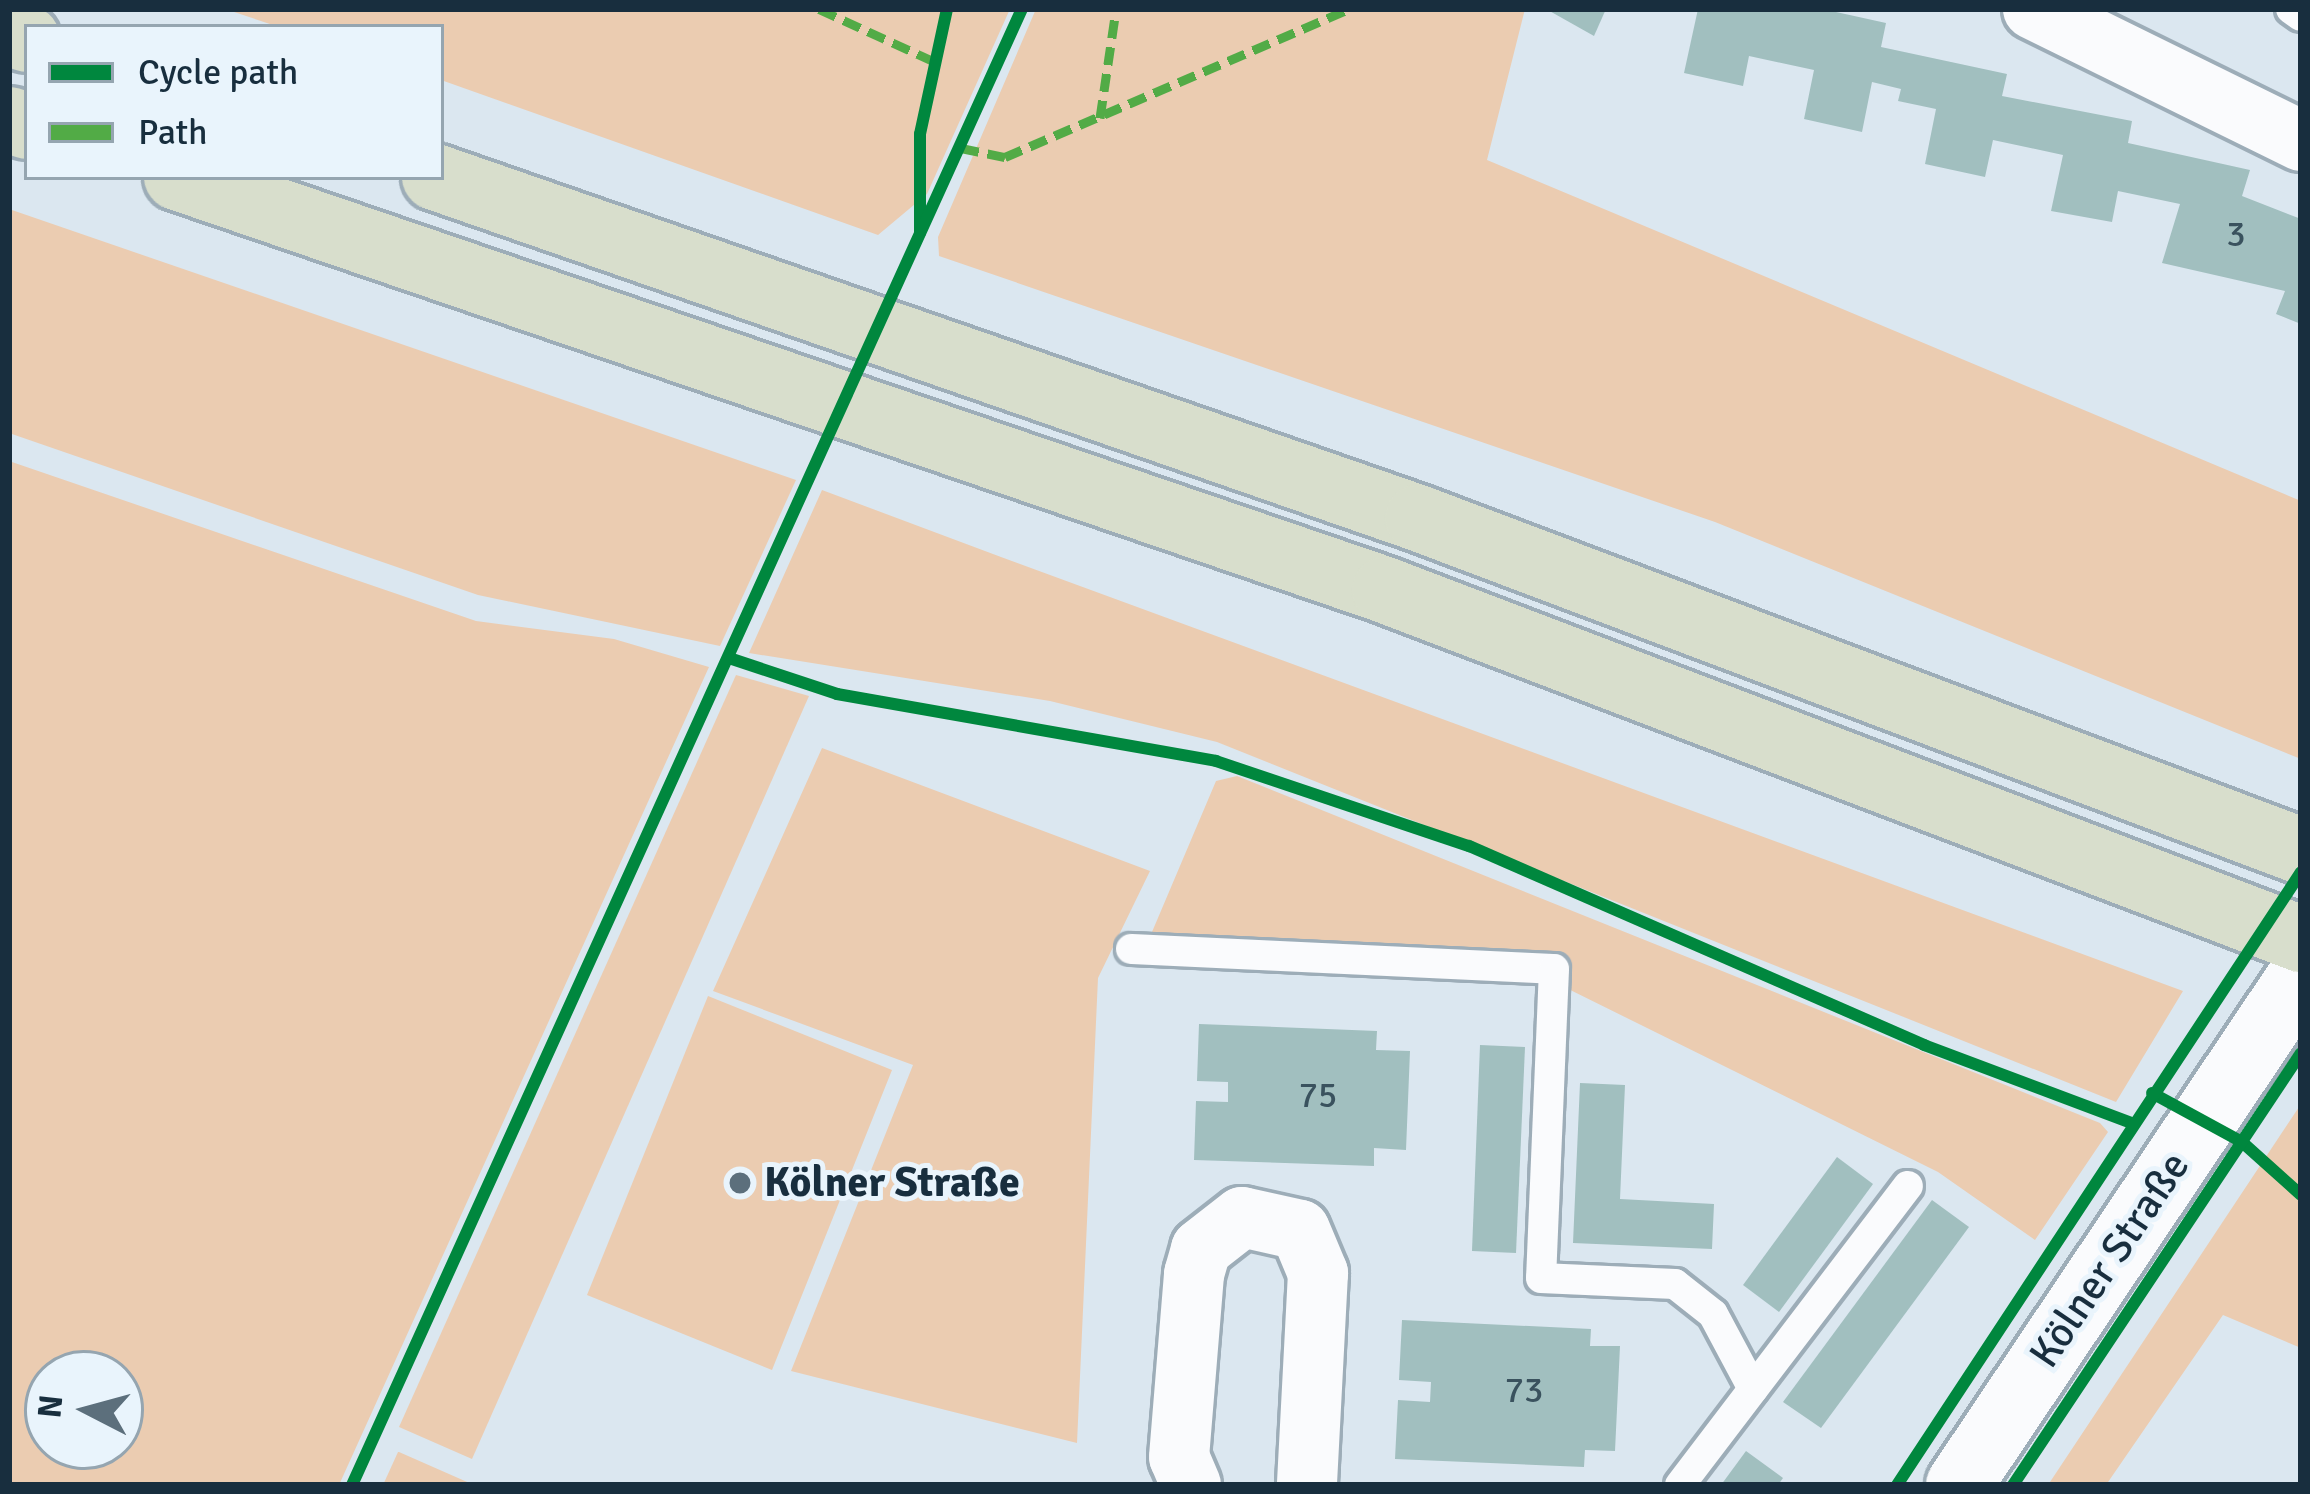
<!DOCTYPE html>
<html>
<head>
<meta charset="utf-8">
<style>
  body { margin:0 }
  #map { position:relative; width:2310px; height:1494px; overflow:hidden; background:#dbe7f0; font-family:Signika,sans-serif }
  div>[style] { position:absolute }
  [style*='--x'] { left:calc(var(--x)*1px); top:calc(var(--y)*1px); width:calc(var(--w)*1px); rotate:calc(var(--a)*1deg) }
  .green>* { inset:0; background:#ebccb1 }
  .building>* { inset:0; background:#a1bfbf }
  .roads { filter:drop-shadow(3px 0 #9dadb8) drop-shadow(-3px 0 #9dadb8) drop-shadow(0 3px #9dadb8) drop-shadow(0 -3px #9dadb8) }
  .lane>* { height:30px; margin:-15px; padding:0 15px; transform-origin:15px; border-radius:15px; background:#fafbfd }
  .street>* { height:60px; margin:-30px; padding:0 30px; transform-origin:30px; border-radius:30px; background:#fafbfd }
  .secondary>* { height:66px; margin:-33px; padding:0 33px; transform-origin:33px; border-radius:33px; background:#fafbfd }
  .highway>* { height:66px; margin:-33px; padding:0 33px; transform-origin:33px; border-radius:33px; background:#d8decc }
  .quiet>* { height:9px; margin-top:-4.5px; transform-origin:0; background:repeating-linear-gradient(90deg,#52ab46 0 18px,transparent 0 27px) }
  .cycleway>* { height:12px; margin:-6px; padding:0 6px; transform-origin:6px; border-radius:6px; background:#00873e }
  .dots>* { width:33px; height:33px; translate:-50% -50%; box-sizing:border-box; border:6px solid #e9f4fc; border-radius:50% }
  span { translate:-50% -50%; white-space:nowrap; text-align:center; line-height:1.15; -webkit-text-stroke:10px #e9f4fc; paint-order:stroke }
  .number-label { font-size:36px; color:#3a525e }
  .number-label span { -webkit-text-stroke-width:0 }
  .poi-label { font-size:42px; color:#182e3e; font-weight:700 }
  .left { translate:0 -50%; text-align:left }
  .street-label { font-size:42px; color:#182e3e }
  .frame { position:absolute; inset:0; border:12px solid #182e3e; pointer-events:none }
  .legend { position:absolute; left:24px; top:24px; width:420px; height:156px; box-sizing:border-box; background:#e9f4fc; border:3px solid #95a5b0; margin:0; padding:15px 21px; list-style:none; font-size:36px; color:#182e3e }
  .legend li { display:flex; align-items:center; gap:24px; height:60px }
  .legend b { width:60px; border:3px solid #95a5b0 }
  .north { position:absolute; left:24px; top:1350px; width:120px; height:120px; box-sizing:border-box; background:#e9f4fc; border:3px solid #95a5b0; border-radius:50%; rotate:276deg; font-size:33px; font-weight:700; line-height:48px; text-align:center; color:#182e3e }
  .north::after { content:''; display:block; margin:auto; width:42px; height:54px; background:#5c6f7c; clip-path:polygon(50% 0,100% 100%,50% 72%,0 100%) }
</style>
</head>
<body>
<div id="map">
  <div class="green">
    <div style="clip-path:polygon(225px 9px,1010px 9px,927px 194px,878px 235px,441px 80px,441px 27px,279px 27px)"></div>
    <div style="clip-path:polygon(1036px 9px,1525px 9px,1487px 160px,2301px 501px,2301px 759px,1715px 522px,939px 256px,938px 237px)"></div>
    <div style="clip-path:polygon(9px 209px,796px 480px,720px 646px,478px 595px,9px 433px)"></div>
    <div style="clip-path:polygon(evenodd,9px 461px,476px 621px,614px 639px,709px 667px,339px 1485px,9px 1485px,9px 461px,48px 1374px,120px 1374px,120px 1446px,48px 1446px,48px 1374px)"></div>
    <div style="clip-path:polygon(822px 490px,1001px 557px,2183px 991px,2116px 1102px,1217px 742px,1050px 701px,749px 653px)"></div>
    <div style="clip-path:polygon(736px 675px,809px 696px,472px 1459px,399px 1427px)"></div>
    <div style="clip-path:polygon(822px 748px,1150px 871px,1098px 978px,1077px 1443px,791px 1371px,913px 1065px,713px 991px)"></div>
    <div style="clip-path:polygon(1237px 776px,2100px 1123px,2108px 1132px,2035px 1240px,1938px 1172px,1542px 976px,1138px 965px,1216px 781px)"></div>
    <div style="clip-path:polygon(708px 996px,892px 1070px,772px 1370px,587px 1295px)"></div>
    <div style="clip-path:polygon(2301px 1104px,2301px 1348px,2223px 1315px,2106px 1485px,2048px 1485px)"></div>
    <div style="clip-path:polygon(398px 1452px,399px 1452px,474px 1485px,383px 1485px)"></div>
  </div>
  <div class="building">
    <div style="clip-path:polygon(1546px 9px,1606px 9px,1594px 36px)"></div>
    <div style="clip-path:polygon(1698px 9px,1827px 10px,1886px 23px,1881px 47px,2007px 74px,2002px 96px,2132px 121px,2128px 143px,2250px 170px,2242px 196px,2301px 219px,2301px 324px,2276px 314px,2285px 291px,2162px 263px,2180px 204px,2118px 191px,2112px 222px,2051px 211px,2063px 155px,1993px 140px,1985px 177px,1925px 164px,1936px 109px,1898px 101px,1901px 89px,1872px 82px,1862px 132px,1804px 119px,1814px 70px,1749px 56px,1743px 86px,1684px 73px)"></div>
    <div style="clip-path:polygon(1199px 1024px,1377px 1031px,1376px 1050px,1410px 1051px,1406px 1150px,1374px 1148px,1374px 1166px,1194px 1160px,1196px 1101px,1228px 1102px,1228px 1082px,1197px 1081px)"></div>
    <div style="clip-path:polygon(1480px 1045px,1525px 1047px,1516px 1253px,1472px 1251px)"></div>
    <div style="clip-path:polygon(1580px 1083px,1625px 1085px,1620px 1199px,1714px 1204px,1712px 1249px,1573px 1243px)"></div>
    <div style="clip-path:polygon(1837px 1157px,1873px 1184px,1779px 1312px,1743px 1285px)"></div>
    <div style="clip-path:polygon(1932px 1200px,1969px 1227px,1821px 1428px,1783px 1402px)"></div>
    <div style="clip-path:polygon(1402px 1320px,1591px 1329px,1590px 1346px,1620px 1346px,1615px 1451px,1585px 1450px,1584px 1467px,1395px 1459px,1398px 1400px,1430px 1402px,1431px 1382px,1399px 1380px)"></div>
    <div style="clip-path:polygon(1746px 1451px,1783px 1478px,1778px 1485px,1721px 1485px)"></div>
  </div>
  <div class="roads">
    <div class="lane">
      <div style="--x:2291;--y:9;--w:12;--a:35"></div>
      <div style="--x:1131;--y:949;--w:423;--a:2.7"></div>
      <div style="--x:1554;--y:969;--w:309;--a:92.4"></div>
      <div style="--x:1541;--y:1278;--w:134;--a:2.6"></div>
      <div style="--x:1675;--y:1284;--w:48;--a:38.3"></div>
      <div style="--x:1713;--y:1314;--w:85;--a:61.9"></div>
      <div style="--x:1680;--y:1485;--w:376;--a:-52.7"></div>
    </div>
    <div class="street">
      <div style="--x:2033;--y:9;--w:299;--a:26.2"></div>
      <div style="--x:1191;--y:1485;--w:30;--a:-113"></div>
      <div style="--x:1179;--y:1457;--w:184;--a:-85.3"></div>
      <div style="--x:1194;--y:1274;--w:26;--a:-74"></div>
      <div style="--x:1201;--y:1249;--w:52;--a:-38"></div>
      <div style="--x:1242;--y:1217;--w:59;--a:12.6"></div>
      <div style="--x:1300;--y:1230;--w:47;--a:67.3"></div>
      <div style="--x:1318;--y:1273;--w:212;--a:93"></div>
    </div>
    <div class="secondary">
      <div style="--x:1959;--y:1485;--w:613;--a:-56.1"></div>
    </div>
    <div class="highway">
      <div style="--x:9;--y:33;--w:19;--a:18"></div>
      <div style="--x:9;--y:120;--w:19;--a:18"></div>
      <div style="--x:177;--y:177;--w:1277;--a:18.87"></div>
      <div style="--x:1385;--y:590;--w:980;--a:20.86"></div>
      <div style="--x:435;--y:177;--w:1040;--a:19.13"></div>
      <div style="--x:1418;--y:518;--w:944;--a:20.66"></div>
    </div>
  </div>
  <div class="quiet">
    <div style="--x:819;--y:9;--w:123;--a:24.5"></div>
    <div style="--x:1100;--y:118;--w:110;--a:-81.6"></div>
    <div style="--x:961;--y:148;--w:45;--a:11.6"></div>
    <div style="--x:1005;--y:157;--w:374;--a:-23.3"></div>
  </div>
  <div class="cycleway">
    <div style="--x:920;--y:233;--w:99;--a:-90"></div>
    <div style="--x:920;--y:134;--w:128;--a:-77.8"></div>
    <div style="--x:732;--y:659;--w:111;--a:18.4"></div>
    <div style="--x:837;--y:694;--w:385;--a:10"></div>
    <div style="--x:1216;--y:761;--w:267;--a:18.6"></div>
    <div style="--x:1469;--y:846;--w:497;--a:23.6"></div>
    <div style="--x:1924;--y:1045;--w:222;--a:20.6"></div>
    <div style="--x:2152;--y:1093;--w:102;--a:28.6"></div>
    <div style="--x:2242;--y:1142;--w:79;--a:41.9"></div>
    <div style="--x:352;--y:1485;--w:1621;--a:-65.59"></div>
    <div style="--x:1897;--y:1485;--w:734;--a:-56.61"></div>
    <div style="--x:2013;--y:1485;--w:519;--a:-56.31"></div>
  </div>
  <div class="dots">
    <div style="left:740px;top:1183px;background:#5c6f7c"></div>
  </div>
  <div class="number-label">
    <span style="left:2236px;top:235px">3</span>
    <span style="left:1318px;top:1096px">75</span>
    <span style="left:1524px;top:1391px">73</span>
  </div>
  <div class="poi-label">
    <span class="left" style="left:764px;top:1183px">Kölner Straße</span>
  </div>
  <div class="street-label">
    <span style="left:2110px;top:1260px;rotate:-56deg">Kölner Straße</span>
  </div>
  <div class="frame"></div>
  <ul class="legend">
  <li><b style="height:15px;background:#00873e"></b>Cycle path</li>
  <li><b style="height:15px;background:#52ab46"></b>Path</li>
  </ul>
  <div class="north">N</div>
</div>
</body>
</html>
